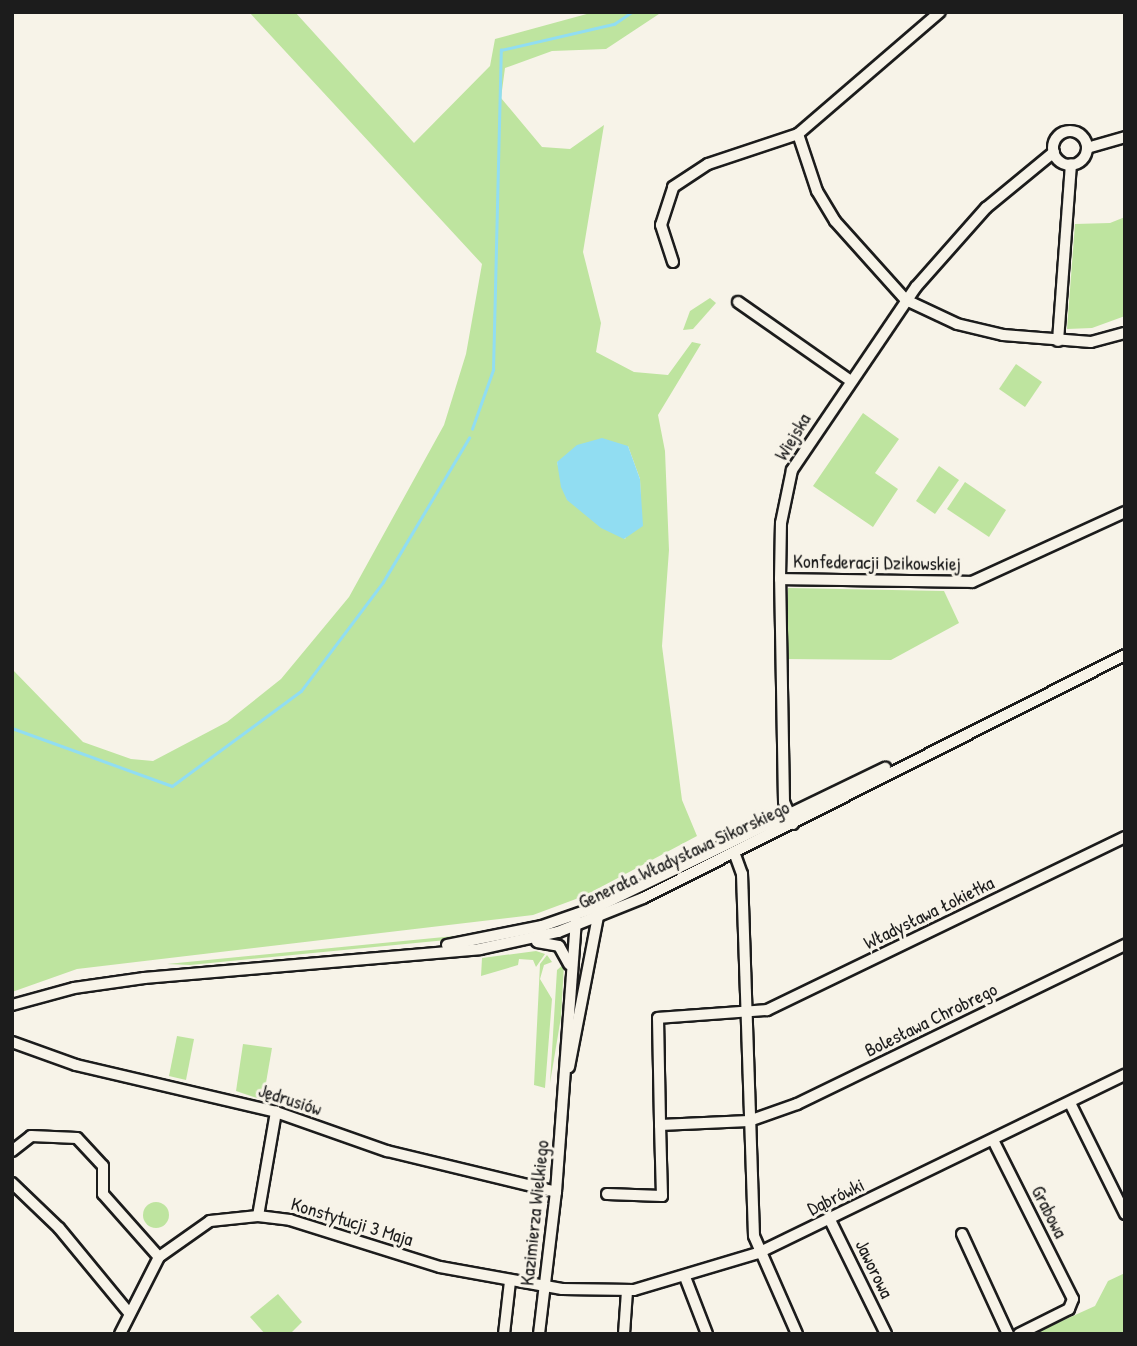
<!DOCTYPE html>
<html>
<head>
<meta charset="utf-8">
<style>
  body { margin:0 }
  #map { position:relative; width:1137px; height:1346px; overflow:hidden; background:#f7f3e8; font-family:"Patrick Hand",sans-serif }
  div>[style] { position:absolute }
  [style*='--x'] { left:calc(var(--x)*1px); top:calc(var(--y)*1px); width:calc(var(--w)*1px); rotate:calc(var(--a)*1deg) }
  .green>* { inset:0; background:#bee49f }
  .round { border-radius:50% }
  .water>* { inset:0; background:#91ddf2 }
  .stream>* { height:2.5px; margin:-1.25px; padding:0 1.25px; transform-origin:1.25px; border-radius:1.25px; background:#91ddf2 }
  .roads { filter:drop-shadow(2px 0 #1c1c1c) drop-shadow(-2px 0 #1c1c1c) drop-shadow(0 2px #1c1c1c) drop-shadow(0 -2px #1c1c1c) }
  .minor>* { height:10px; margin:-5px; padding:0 5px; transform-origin:5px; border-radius:5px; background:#f7f3e8 }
  .minor>.ring { margin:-5px; padding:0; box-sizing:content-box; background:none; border:10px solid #f7f3e8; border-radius:50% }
  span { translate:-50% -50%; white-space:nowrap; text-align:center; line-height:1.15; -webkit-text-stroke:6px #f7f3e8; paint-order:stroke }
  .street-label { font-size:19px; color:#1c1c1c }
  .frame { position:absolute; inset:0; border:14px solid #1c1c1c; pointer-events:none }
</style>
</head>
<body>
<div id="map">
  <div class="green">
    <div style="clip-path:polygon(evenodd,249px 12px,295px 12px,414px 143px,490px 66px,495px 39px,594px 12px,662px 12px,606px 49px,552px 51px,505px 68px,501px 98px,542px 147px,570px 149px,604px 125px,583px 252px,601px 323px,596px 352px,634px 372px,668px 375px,692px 342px,701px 344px,658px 415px,665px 451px,669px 550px,662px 646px,682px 800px,697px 836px,584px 896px,533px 915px,77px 969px,12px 992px,12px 669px,83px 742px,131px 759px,153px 761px,227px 722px,281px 679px,349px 597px,444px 425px,466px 354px,482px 264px,249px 12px,628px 446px,640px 479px,641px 507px,625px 539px,567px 499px,557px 462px,628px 446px)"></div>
    <div style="clip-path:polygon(1125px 217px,1125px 316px,1092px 328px,1067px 329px,1075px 224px,1110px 223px)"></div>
    <div style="clip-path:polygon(710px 298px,716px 303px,693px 329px,683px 330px,690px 311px)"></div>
    <div style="clip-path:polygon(1016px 364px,1042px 382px,1025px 407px,999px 389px)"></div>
    <div style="clip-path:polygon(863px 413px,899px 439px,875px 473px,898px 489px,873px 527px,813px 486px)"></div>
    <div style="clip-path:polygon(939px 466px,959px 480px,935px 514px,916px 501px)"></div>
    <div style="clip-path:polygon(965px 482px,1006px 510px,989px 537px,947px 509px)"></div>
    <div style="clip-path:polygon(788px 588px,944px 591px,959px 623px,891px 660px,787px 659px)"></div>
    <div style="clip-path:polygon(527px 923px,467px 938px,190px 965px,167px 964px,465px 935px)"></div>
    <div style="clip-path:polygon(536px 951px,545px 954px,536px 967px,533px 960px,519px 959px,518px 965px,481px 976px,482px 958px)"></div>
    <div style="clip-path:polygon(547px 955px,552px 962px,544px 965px,540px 979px,552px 999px,545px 1088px,534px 1085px,540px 964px)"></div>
    <div style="clip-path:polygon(564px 964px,561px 1017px,550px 1083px,557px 970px)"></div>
    <div style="clip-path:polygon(177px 1036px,194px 1039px,186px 1080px,169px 1076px)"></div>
    <div style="clip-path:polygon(243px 1044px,272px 1048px,263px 1100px,236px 1091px)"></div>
    <div class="round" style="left:143px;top:1202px;width:26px;height:26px"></div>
    <div style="clip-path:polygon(1125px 1273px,1125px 1334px,1033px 1334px,1095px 1306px,1108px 1281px)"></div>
    <div style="clip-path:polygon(278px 1294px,302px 1322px,290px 1334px,265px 1334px,250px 1317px)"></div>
  </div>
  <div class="water">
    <div style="clip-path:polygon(602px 438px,628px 446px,640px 479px,643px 526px,624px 539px,601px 528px,567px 500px,561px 487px,557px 462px,577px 445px)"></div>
  </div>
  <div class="stream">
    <div style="--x:472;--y:429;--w:63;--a:-70.4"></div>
    <div style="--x:493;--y:370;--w:320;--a:-88.6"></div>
    <div style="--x:501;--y:50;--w:116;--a:-13"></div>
    <div style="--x:614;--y:24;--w:22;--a:-34"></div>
    <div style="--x:12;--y:728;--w:170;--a:19.9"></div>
    <div style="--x:172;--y:786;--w:160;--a:-36.4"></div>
    <div style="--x:301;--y:691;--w:136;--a:-53"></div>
    <div style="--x:383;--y:582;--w:168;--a:-59.2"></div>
  </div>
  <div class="roads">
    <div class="minor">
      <div class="ring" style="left:1053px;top:131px;width:24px;height:24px"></div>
      <div style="--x:798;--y:134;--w:60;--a:71.6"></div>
      <div style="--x:817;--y:191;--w:35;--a:59"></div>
      <div style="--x:835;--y:221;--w:106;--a:48.1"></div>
      <div style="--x:906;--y:300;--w:56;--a:25.2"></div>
      <div style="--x:957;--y:324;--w:47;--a:13.4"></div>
      <div style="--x:1003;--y:335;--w:88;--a:4.5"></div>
      <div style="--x:1091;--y:342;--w:35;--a:-15"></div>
      <div style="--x:1087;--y:148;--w:40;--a:-16"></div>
      <div style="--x:673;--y:262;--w:39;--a:-108"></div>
      <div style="--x:661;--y:225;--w:40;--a:-72"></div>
      <div style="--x:673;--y:187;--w:42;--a:-33.3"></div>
      <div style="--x:708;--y:164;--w:95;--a:-18.4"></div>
      <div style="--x:798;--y:134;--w:187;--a:-40.7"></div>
      <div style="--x:738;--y:302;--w:138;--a:35"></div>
      <div style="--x:1058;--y:341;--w:177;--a:-85.8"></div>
      <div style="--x:780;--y:579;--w:192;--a:0.9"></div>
      <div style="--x:972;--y:582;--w:168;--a:-24.6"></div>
      <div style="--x:793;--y:824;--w:24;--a:-112"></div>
      <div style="--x:784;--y:802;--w:223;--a:-91"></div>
      <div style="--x:780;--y:579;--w:56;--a:-89"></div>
      <div style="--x:781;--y:523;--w:54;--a:-78.3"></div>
      <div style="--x:792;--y:470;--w:221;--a:-55.9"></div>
      <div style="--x:916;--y:287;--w:106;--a:-48.5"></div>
      <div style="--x:986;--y:208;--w:88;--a:-39.5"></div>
      <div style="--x:1125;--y:837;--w:398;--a:154.2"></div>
      <div style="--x:767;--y:1010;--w:109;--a:175.8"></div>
      <div style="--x:658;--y:1018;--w:107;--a:88.9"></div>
      <div style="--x:660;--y:1125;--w:89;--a:-2.6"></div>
      <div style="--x:749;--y:1121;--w:51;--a:-19.5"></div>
      <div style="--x:797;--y:1104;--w:365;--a:-25.9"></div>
      <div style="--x:734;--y:852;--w:23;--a:70"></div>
      <div style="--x:742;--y:874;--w:362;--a:88.1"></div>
      <div style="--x:754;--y:1236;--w:107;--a:66.3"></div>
      <div style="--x:537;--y:942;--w:22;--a:10"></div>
      <div style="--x:559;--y:946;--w:21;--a:61"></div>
      <div style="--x:447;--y:945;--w:97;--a:-11.3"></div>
      <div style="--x:542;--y:926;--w:60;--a:-19.3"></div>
      <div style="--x:599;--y:906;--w:318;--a:-25.8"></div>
      <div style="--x:12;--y:1005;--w:64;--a:-15.3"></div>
      <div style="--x:74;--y:988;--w:71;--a:-8.1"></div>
      <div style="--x:144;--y:978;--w:337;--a:-4.9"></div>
      <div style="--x:480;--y:949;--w:80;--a:-12.3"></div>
      <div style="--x:558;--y:932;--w:92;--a:-21.8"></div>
      <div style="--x:643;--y:898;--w:540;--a:-26.75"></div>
      <div style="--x:12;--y:1042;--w:68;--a:19.8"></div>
      <div style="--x:76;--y:1065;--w:205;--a:13.2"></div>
      <div style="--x:276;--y:1112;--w:118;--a:19.4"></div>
      <div style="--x:387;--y:1151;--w:174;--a:13.6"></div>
      <div style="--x:569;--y:1067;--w:153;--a:-79.1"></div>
      <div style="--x:1070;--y:1103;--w:124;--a:63.6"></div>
      <div style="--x:993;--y:1140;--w:178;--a:63.3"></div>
      <div style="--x:1073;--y:1299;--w:11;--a:112"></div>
      <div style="--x:1069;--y:1309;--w:56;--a:153.4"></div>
      <div style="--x:12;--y:1151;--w:24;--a:-38"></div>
      <div style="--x:31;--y:1136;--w:46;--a:2.5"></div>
      <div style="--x:77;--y:1138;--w:38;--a:47"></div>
      <div style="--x:103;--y:1166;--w:28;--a:90"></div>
      <div style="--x:103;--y:1194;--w:84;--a:48.4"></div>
      <div style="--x:12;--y:1183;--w:65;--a:43.8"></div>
      <div style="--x:59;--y:1228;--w:110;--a:50.5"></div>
      <div style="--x:607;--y:1194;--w:55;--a:2.1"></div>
      <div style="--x:662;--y:1196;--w:71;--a:-91.6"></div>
      <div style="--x:258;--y:1216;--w:106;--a:-80.2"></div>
      <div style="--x:830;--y:1220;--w:127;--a:63.8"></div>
      <div style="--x:962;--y:1234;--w:110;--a:65.3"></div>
      <div style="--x:685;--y:1277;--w:61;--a:68.9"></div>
      <div style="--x:120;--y:1334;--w:86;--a:-63.1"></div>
      <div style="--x:159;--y:1257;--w:62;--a:-35.2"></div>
      <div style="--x:210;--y:1221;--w:48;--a:-5.9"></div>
      <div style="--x:258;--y:1216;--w:32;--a:7"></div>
      <div style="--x:290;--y:1220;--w:157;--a:17.4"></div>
      <div style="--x:440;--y:1267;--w:124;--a:10.2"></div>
      <div style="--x:562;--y:1289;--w:72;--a:0.8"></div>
      <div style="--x:634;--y:1290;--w:129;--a:-16.6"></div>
      <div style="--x:758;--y:1253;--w:408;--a:-25.9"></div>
      <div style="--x:504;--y:1334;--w:53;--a:-83.5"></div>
      <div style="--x:539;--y:1334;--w:143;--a:-83.2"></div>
      <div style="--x:556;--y:1192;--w:272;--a:-85.8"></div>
      <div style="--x:624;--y:1334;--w:43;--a:-86"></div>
    </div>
  </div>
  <div class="street-label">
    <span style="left:793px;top:437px;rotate:-59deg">Wiejska</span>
    <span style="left:877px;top:563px;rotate:1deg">Konfederacji Dzikowskiej</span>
    <span style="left:684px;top:855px;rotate:-25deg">Generała Władysława Sikorskiego</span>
    <span style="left:929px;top:913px;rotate:-26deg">Władysława Łokietka</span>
    <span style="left:931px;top:1020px;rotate:-26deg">Bolesława Chrobrego</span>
    <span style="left:290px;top:1100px;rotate:18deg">Jędrusiów</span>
    <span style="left:836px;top:1197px;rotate:-26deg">Dąbrówki</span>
    <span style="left:1049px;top:1212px;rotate:63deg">Grabowa</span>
    <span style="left:535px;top:1213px;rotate:-84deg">Kazimierza Wielkiego</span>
    <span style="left:352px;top:1222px;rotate:17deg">Konstytucji 3 Maja</span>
    <span style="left:874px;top:1269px;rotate:64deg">Jaworowa</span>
  </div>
  <div class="frame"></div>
</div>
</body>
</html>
